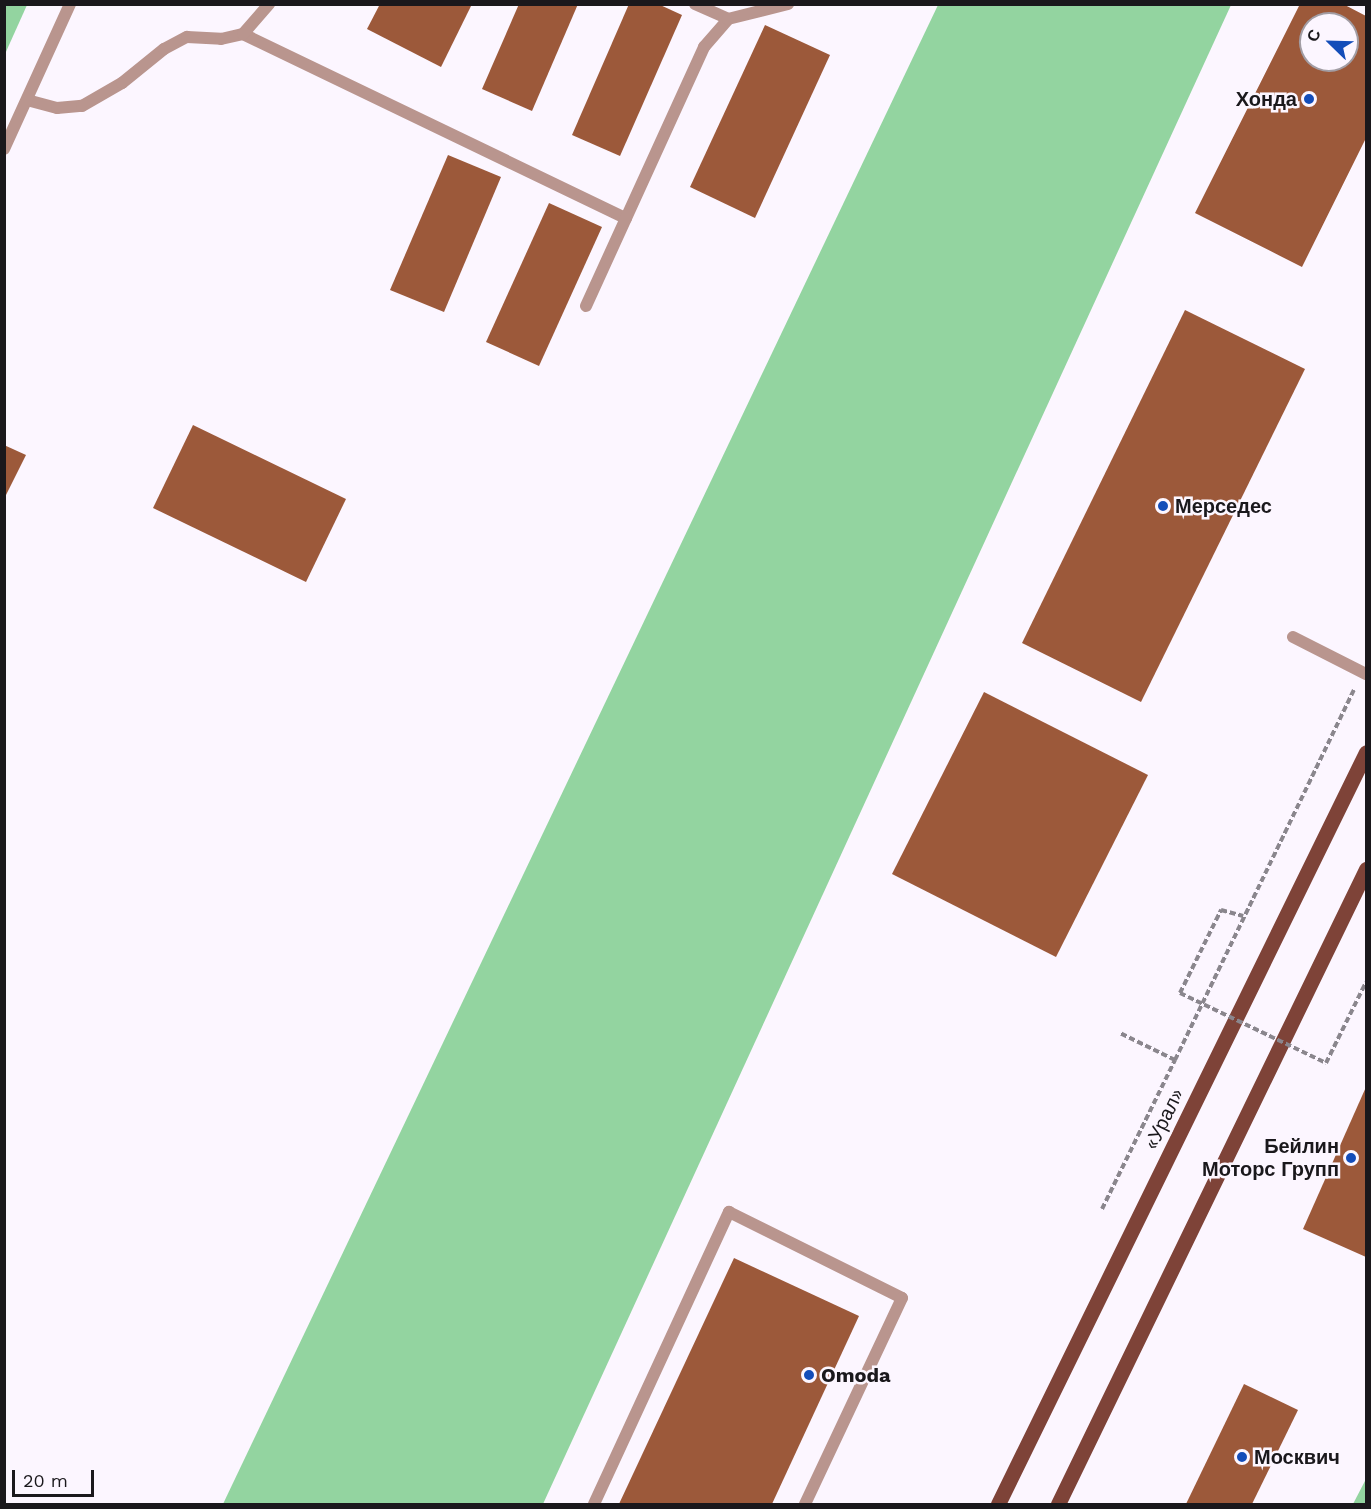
<!DOCTYPE html>
<html>
<head>
<meta charset="utf-8">
<style>
  body { margin:0 }
  #map { position:relative; width:1371px; height:1509px; overflow:hidden; background:#fcf6ff; font-family:"Work Sans",sans-serif }
  div>[style] { position:absolute }
  [style*='--x'] { left:calc(var(--x)*1px); top:calc(var(--y)*1px); width:calc(var(--w)*1px); rotate:calc(var(--a)*1deg) }
  .forest>* { inset:0; background:#93d4a0 }
  .building>* { inset:0; background:#9c593a }
  .path>* { height:4px; margin-top:-2px; transform-origin:0; background:repeating-linear-gradient(90deg,#8a868d 0 6px,transparent 0 9px) }
  .service>* { height:12px; margin:-6px; padding:0 6px; transform-origin:6px; border-radius:6px; background:#b9958e }
  .primary>* { height:15px; margin:-7.5px; padding:0 7.5px; transform-origin:7.5px; border-radius:7.5px; background:#7e4338 }
  .path-bridge>* { height:4px; margin-top:-2px; transform-origin:0; background:repeating-linear-gradient(90deg,#8a868d 0 6px,transparent 0 9px) }
  .dots>* { width:16px; height:16px; translate:-50% -50%; box-sizing:border-box; border:3px solid #fcf6ff; border-radius:50% }
  span { translate:-50% -50%; white-space:nowrap; text-align:center; line-height:1.15; -webkit-text-stroke:5px #fcf6ff; paint-order:stroke }
  .poi-label { font-size:20px; color:#1a181c; font-weight:700 }
  .right { translate:-100% -50%; text-align:right }
  .left { translate:0 -50%; text-align:left }
  .street-label { font-size:20px; color:#1a181c }
  .frame { position:absolute; inset:0; border:6px solid #1a181c; pointer-events:none }
  .north { position:absolute; left:1299px; top:12px; width:60px; height:60px; box-sizing:border-box; background:#fcf6ff; border:2px solid #a29da4; border-radius:50%; rotate:293deg; font-size:16px; font-weight:700; line-height:24px; text-align:center; color:#1a181c }
  .north::after { content:''; display:block; margin:auto; width:21px; height:27px; background:#134db9; clip-path:polygon(50% 0,100% 100%,50% 72%,0 100%) }
  .scale { position:absolute; left:12px; top:1470px; width:82px; height:27px; box-sizing:border-box; border:3px solid #1a181c; border-top:0; padding-left:8px; font-size:18px; line-height:21px; white-space:nowrap; color:#1a181c; -webkit-text-stroke:4px #fcf6ff; paint-order:stroke }
</style>
</head>
<body>
<div id="map">
  <div class="forest">
    <div style="clip-path:polygon(5px 4px,27px 5px,5px 54px,4px 5px)"></div>
    <div style="clip-path:polygon(938px 5px,1231px 5px,543px 1504px,223px 1504px)"></div>
    <div style="clip-path:polygon(1366px 1479px,1366px 1504px,1353px 1504px)"></div>
  </div>
  <div class="building">
    <div style="clip-path:polygon(380px 4px,472px 4px,441px 67px,367px 29px)"></div>
    <div style="clip-path:polygon(519px 4px,578px 4px,532px 111px,482px 89px)"></div>
    <div style="clip-path:polygon(629px 4px,658px 4px,682px 15px,620px 156px,572px 135px)"></div>
    <div style="clip-path:polygon(evenodd,1300px 4px,1343px 4px,1366px 16px,1366px 138px,1302px 267px,1195px 213px,1300px 4px,1311px 24px,1347px 24px,1347px 60px,1311px 60px,1311px 24px)"></div>
    <div style="clip-path:polygon(765px 25px,830px 55px,755px 218px,690px 187px)"></div>
    <div style="clip-path:polygon(448px 155px,501px 177px,444px 312px,390px 290px)"></div>
    <div style="clip-path:polygon(549px 203px,602px 227px,539px 366px,486px 342px)"></div>
    <div style="clip-path:polygon(1185px 310px,1305px 369px,1141px 702px,1022px 643px)"></div>
    <div style="clip-path:polygon(193px 425px,346px 499px,306px 582px,153px 508px)"></div>
    <div style="clip-path:polygon(4px 445px,26px 455px,4px 499px)"></div>
    <div style="clip-path:polygon(984px 692px,1148px 775px,1056px 957px,892px 874px)"></div>
    <div style="clip-path:polygon(1366px 1087px,1366px 1257px,1303px 1229px)"></div>
    <div style="clip-path:polygon(734px 1258px,859px 1316px,772px 1504px,619px 1504px)"></div>
    <div style="clip-path:polygon(1244px 1384px,1298px 1410px,1252px 1504px,1186px 1504px)"></div>
  </div>
  <div class="path">
    <div style="--x:1180;--y:993;--w:93;--a:-63.7"></div>
    <div style="--x:1221;--y:910;--w:23;--a:15"></div>
    <div style="--x:1175;--y:1060;--w:411;--a:-64.2"></div>
    <div style="--x:1326;--y:1063;--w:90;--a:-63.7"></div>
    <div style="--x:1102;--y:1209;--w:166;--a:-63.9"></div>
    <div style="--x:1175;--y:1060;--w:61;--a:-153.9"></div>
  </div>
  <div class="service">
    <div style="--x:695;--y:4;--w:36;--a:24"></div>
    <div style="--x:243;--y:34;--w:425;--a:25.7"></div>
    <div style="--x:27;--y:100;--w:31;--a:15"></div>
    <div style="--x:57;--y:108;--w:25;--a:-5"></div>
    <div style="--x:82;--y:106;--w:46;--a:-29.9"></div>
    <div style="--x:122;--y:83;--w:54;--a:-39"></div>
    <div style="--x:164;--y:49;--w:26;--a:-28"></div>
    <div style="--x:187;--y:37;--w:34;--a:3"></div>
    <div style="--x:221;--y:39;--w:23;--a:-13"></div>
    <div style="--x:243;--y:34;--w:40;--a:-49"></div>
    <div style="--x:4;--y:149;--w:159;--a:-65.5"></div>
    <div style="--x:586;--y:306;--w:285;--a:-65.5"></div>
    <div style="--x:704;--y:47;--w:37;--a:-49"></div>
    <div style="--x:728;--y:19;--w:62;--a:-14"></div>
    <div style="--x:1293;--y:637;--w:82;--a:26.9"></div>
    <div style="--x:594;--y:1504;--w:322;--a:-65.2"></div>
    <div style="--x:729;--y:1212;--w:193;--a:26.4"></div>
    <div style="--x:902;--y:1298;--w:228;--a:115.2"></div>
  </div>
  <div class="primary">
    <div style="--x:998;--y:1504;--w:837;--a:-63.92"></div>
    <div style="--x:1058;--y:1504;--w:706;--a:-64.12"></div>
  </div>
  <div class="path-bridge">
    <div style="--x:1180;--y:993;--w:162;--a:25.6"></div>
  </div>
  <div class="dots">
    <div style="left:1309px;top:99px;background:#134db9"></div>
    <div style="left:1163px;top:506px;background:#134db9"></div>
    <div style="left:1351px;top:1158px;background:#134db9"></div>
    <div style="left:809px;top:1375px;background:#134db9"></div>
    <div style="left:1242px;top:1457px;background:#134db9"></div>
  </div>
  <div class="poi-label">
    <span class="right" style="left:1297px;top:99px">Хонда</span>
    <span class="left" style="left:1175px;top:506px">Мерседес</span>
    <span class="right" style="left:1339px;top:1158px">Бейлин<br>Моторс Групп</span>
    <span class="left" style="left:821px;top:1375px">Omoda</span>
    <span class="left" style="left:1254px;top:1457px">Москвич</span>
  </div>
  <div class="street-label">
    <span style="left:1164px;top:1119px;rotate:-64deg">«Урал»</span>
  </div>
  <div class="frame"></div>
  <div class="north">С</div>
  <div class="scale">20 m</div>
</div>
</body>
</html>
